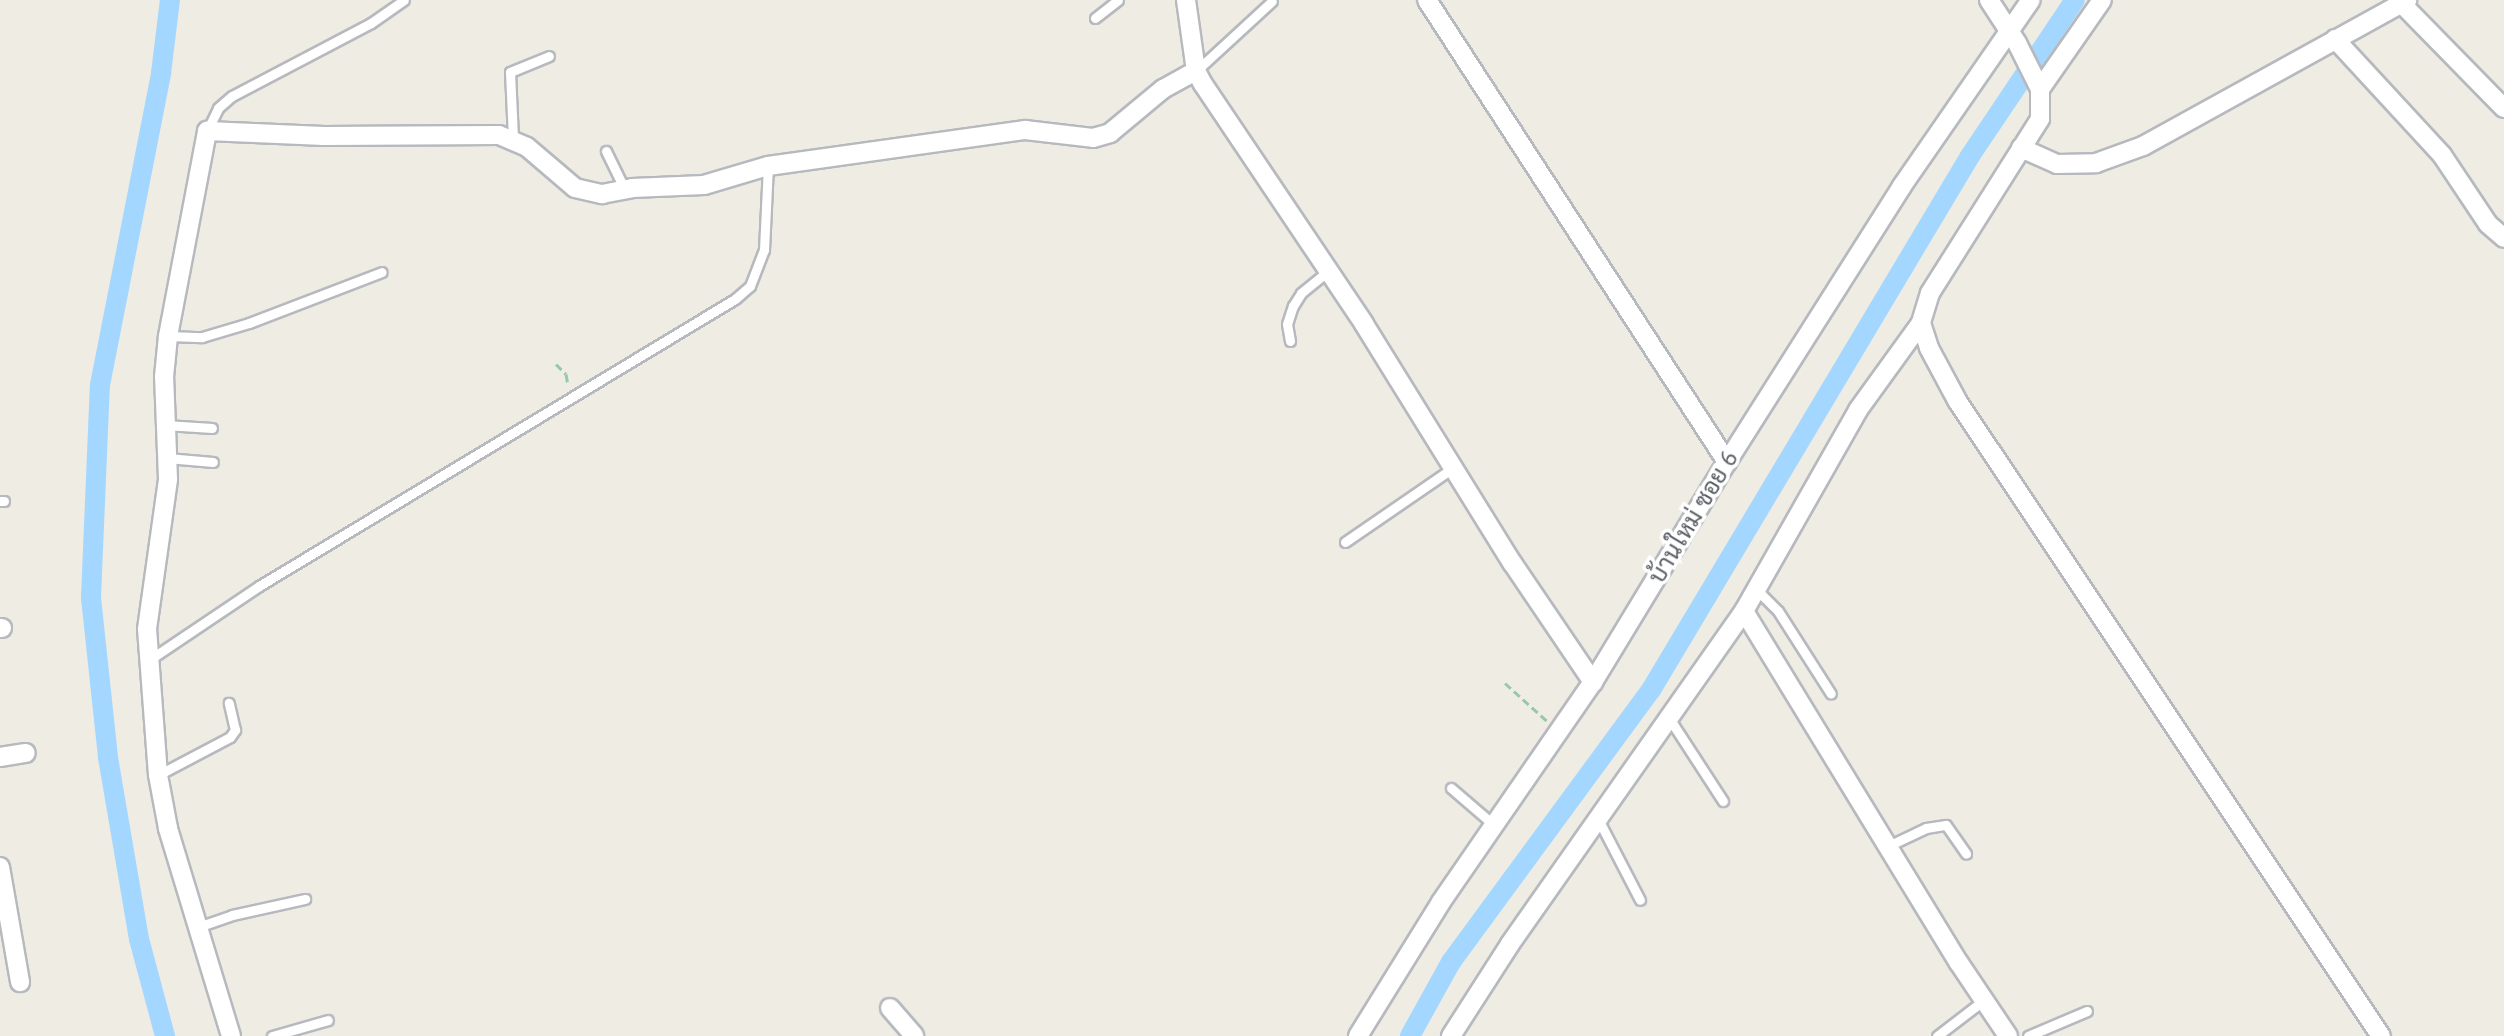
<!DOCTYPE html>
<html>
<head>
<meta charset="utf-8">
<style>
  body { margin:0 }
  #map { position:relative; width:2504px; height:1036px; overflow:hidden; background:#efece3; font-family:"PT Sans",Sarabun,sans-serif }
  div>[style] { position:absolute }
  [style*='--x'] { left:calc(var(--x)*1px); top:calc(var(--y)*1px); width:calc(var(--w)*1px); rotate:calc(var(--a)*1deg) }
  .canal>* { height:20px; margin:-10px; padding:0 10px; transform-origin:10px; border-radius:10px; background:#a3d7ff }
  .path>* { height:3px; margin-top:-1.5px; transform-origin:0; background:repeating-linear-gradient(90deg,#97c9a6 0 8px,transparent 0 12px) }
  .roads { filter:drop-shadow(2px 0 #b6b9be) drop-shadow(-2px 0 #b6b9be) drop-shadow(0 2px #b6b9be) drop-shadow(0 -2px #b6b9be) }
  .service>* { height:9px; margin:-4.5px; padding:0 4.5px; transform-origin:4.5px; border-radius:4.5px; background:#fff }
  .minor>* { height:18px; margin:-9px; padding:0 9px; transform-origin:9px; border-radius:9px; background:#fff }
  span { translate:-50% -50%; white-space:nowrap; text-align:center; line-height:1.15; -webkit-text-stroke:7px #fff; paint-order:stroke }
  .street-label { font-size:24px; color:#5b5f65 }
</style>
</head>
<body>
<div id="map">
  <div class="canal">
    <div style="--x:165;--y:1036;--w:100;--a:-105"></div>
    <div style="--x:139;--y:939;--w:185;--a:-99.7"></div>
    <div style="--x:108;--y:757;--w:161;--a:-96.1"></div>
    <div style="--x:91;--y:597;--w:212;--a:-87.6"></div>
    <div style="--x:100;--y:385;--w:318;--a:-78.9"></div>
    <div style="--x:161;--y:73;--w:74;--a:-83"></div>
    <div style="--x:1410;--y:1036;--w:85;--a:-61"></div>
    <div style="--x:1451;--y:962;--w:338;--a:-53.7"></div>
    <div style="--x:1651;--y:690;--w:622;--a:-59.15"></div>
    <div style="--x:1970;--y:156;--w:188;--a:-56.1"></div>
  </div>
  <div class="path">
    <div style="--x:556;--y:364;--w:14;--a:45"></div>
    <div style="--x:566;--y:374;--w:11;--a:80"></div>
    <div style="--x:1505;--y:683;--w:57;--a:42.1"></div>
  </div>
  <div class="roads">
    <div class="service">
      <div style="--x:1095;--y:18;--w:29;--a:-38"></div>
      <div style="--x:1196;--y:71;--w:103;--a:-42.6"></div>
      <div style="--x:207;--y:131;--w:25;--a:-64"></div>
      <div style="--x:218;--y:108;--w:18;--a:-41"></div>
      <div style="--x:232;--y:96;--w:157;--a:-27.7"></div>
      <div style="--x:371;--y:23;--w:40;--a:-34.9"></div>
      <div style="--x:513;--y:138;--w:66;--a:-92.6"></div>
      <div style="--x:510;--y:72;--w:42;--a:-22.3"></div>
      <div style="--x:606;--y:151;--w:43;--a:64"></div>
      <div style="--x:168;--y:336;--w:34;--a:2"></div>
      <div style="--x:202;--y:337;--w:49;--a:-16.6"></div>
      <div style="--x:249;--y:323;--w:142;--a:-21"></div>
      <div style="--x:1290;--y:341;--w:17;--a:-100"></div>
      <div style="--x:1287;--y:324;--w:19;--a:-72"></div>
      <div style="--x:1293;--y:306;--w:15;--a:-58"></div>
      <div style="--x:1301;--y:293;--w:35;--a:-39"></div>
      <div style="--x:165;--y:425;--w:47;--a:3.7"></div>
      <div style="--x:167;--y:458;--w:46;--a:5"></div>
      <div style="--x:0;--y:501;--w:4;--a:0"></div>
      <div style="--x:1345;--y:542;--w:132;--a:-34.5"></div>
      <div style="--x:1756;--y:589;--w:31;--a:45"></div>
      <div style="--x:1778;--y:611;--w:98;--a:57.4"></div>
      <div style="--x:149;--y:660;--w:133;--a:-33.9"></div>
      <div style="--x:259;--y:586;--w:556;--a:-31.09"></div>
      <div style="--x:735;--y:299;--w:20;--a:-41"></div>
      <div style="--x:750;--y:286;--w:39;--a:-69"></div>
      <div style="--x:764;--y:250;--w:84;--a:-87.3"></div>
      <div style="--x:1669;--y:718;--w:99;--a:57"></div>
      <div style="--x:158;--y:775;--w:81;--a:-27.8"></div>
      <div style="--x:230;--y:737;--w:9;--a:-54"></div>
      <div style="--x:235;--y:730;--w:28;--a:-103"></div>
      <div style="--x:1451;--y:788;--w:57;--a:40.7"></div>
      <div style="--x:1598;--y:819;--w:91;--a:62.6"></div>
      <div style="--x:1886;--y:847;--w:44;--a:-25.4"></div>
      <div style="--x:1926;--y:828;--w:20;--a:-9"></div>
      <div style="--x:1946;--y:825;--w:35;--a:55"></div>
      <div style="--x:195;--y:928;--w:39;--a:-19"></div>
      <div style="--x:232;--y:915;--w:75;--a:-12.4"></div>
      <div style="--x:272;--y:1036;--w:58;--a:-15.9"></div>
      <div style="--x:1937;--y:1036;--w:59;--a:-37.5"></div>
      <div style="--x:2028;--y:1036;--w:64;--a:-23"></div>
    </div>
    <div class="minor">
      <div style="--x:1186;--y:0;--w:72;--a:82"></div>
      <div style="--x:1196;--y:71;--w:15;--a:62"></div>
      <div style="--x:1203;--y:84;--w:289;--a:56.1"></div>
      <div style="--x:1364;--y:324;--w:282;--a:58.2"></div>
      <div style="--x:1513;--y:564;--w:143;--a:55.9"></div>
      <div style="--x:1427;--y:0;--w:551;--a:57"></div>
      <div style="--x:1989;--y:0;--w:51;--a:56.9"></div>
      <div style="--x:2017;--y:43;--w:51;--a:63.4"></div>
      <div style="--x:2040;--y:89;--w:30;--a:90"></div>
      <div style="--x:2040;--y:119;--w:206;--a:122.3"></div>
      <div style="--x:1930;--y:293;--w:31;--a:107"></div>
      <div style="--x:1921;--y:323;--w:26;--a:72"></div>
      <div style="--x:1929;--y:348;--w:61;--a:61.8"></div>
      <div style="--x:1958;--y:402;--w:762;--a:56.29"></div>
      <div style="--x:2401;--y:3;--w:147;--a:45.6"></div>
      <div style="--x:2335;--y:39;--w:158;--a:47.3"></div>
      <div style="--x:2442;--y:155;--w:83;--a:56.3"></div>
      <div style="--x:2488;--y:224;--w:21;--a:41"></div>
      <div style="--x:2040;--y:89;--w:108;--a:-55.1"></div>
      <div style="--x:2021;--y:148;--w:39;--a:24"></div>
      <div style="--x:2057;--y:164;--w:39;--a:-1"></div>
      <div style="--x:2096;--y:163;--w:50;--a:-19.9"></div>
      <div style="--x:2143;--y:146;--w:302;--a:-28.9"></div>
      <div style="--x:1744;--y:611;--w:412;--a:58.6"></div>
      <div style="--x:1959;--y:963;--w:88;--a:56.1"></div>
      <div style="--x:0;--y:628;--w:2;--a:0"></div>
      <div style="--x:0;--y:757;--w:26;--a:-9"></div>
      <div style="--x:0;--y:867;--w:117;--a:80.1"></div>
      <div style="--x:890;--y:1008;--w:37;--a:49"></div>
      <div style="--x:231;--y:1036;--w:217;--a:-106.9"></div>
      <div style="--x:168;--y:828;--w:54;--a:-100.7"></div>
      <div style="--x:158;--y:775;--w:146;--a:-94.3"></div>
      <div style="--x:147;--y:629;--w:151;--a:-82"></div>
      <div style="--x:168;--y:479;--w:102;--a:-92.2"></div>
      <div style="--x:164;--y:377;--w:41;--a:-84.4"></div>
      <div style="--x:168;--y:336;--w:209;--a:-79.2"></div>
      <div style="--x:207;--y:131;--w:117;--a:2.4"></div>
      <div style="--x:324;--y:136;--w:175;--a:-0.3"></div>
      <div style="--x:499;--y:135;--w:30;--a:23"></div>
      <div style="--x:527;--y:147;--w:63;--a:40.5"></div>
      <div style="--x:575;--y:188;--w:28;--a:13"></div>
      <div style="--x:602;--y:194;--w:31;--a:-11"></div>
      <div style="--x:632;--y:188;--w:72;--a:-2.4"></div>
      <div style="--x:704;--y:185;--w:67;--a:-16.5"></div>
      <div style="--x:768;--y:166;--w:260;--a:-8"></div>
      <div style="--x:1025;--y:130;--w:68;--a:6.7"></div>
      <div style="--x:1093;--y:138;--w:18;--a:-16"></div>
      <div style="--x:1110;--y:133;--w:69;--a:-39.7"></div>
      <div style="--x:1163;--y:89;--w:38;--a:-29"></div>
      <div style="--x:1358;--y:1036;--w:158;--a:-58.2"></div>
      <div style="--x:1441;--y:902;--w:267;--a:-55.4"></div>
      <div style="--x:1593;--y:682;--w:258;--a:-58.7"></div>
      <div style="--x:1727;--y:462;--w:327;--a:-57.6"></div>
      <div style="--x:1902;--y:186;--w:226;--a:-55.3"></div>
      <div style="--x:1451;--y:1036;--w:109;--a:-57.3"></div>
      <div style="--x:1510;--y:944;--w:407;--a:-54.9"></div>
      <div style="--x:1744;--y:611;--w:231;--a:-60.4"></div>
      <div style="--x:1858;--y:410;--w:107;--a:-54.1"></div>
    </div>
  </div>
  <div class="street-label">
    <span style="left:1693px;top:517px;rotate:-59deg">บ้านใหม่ ซอย 6</span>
  </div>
</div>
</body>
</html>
